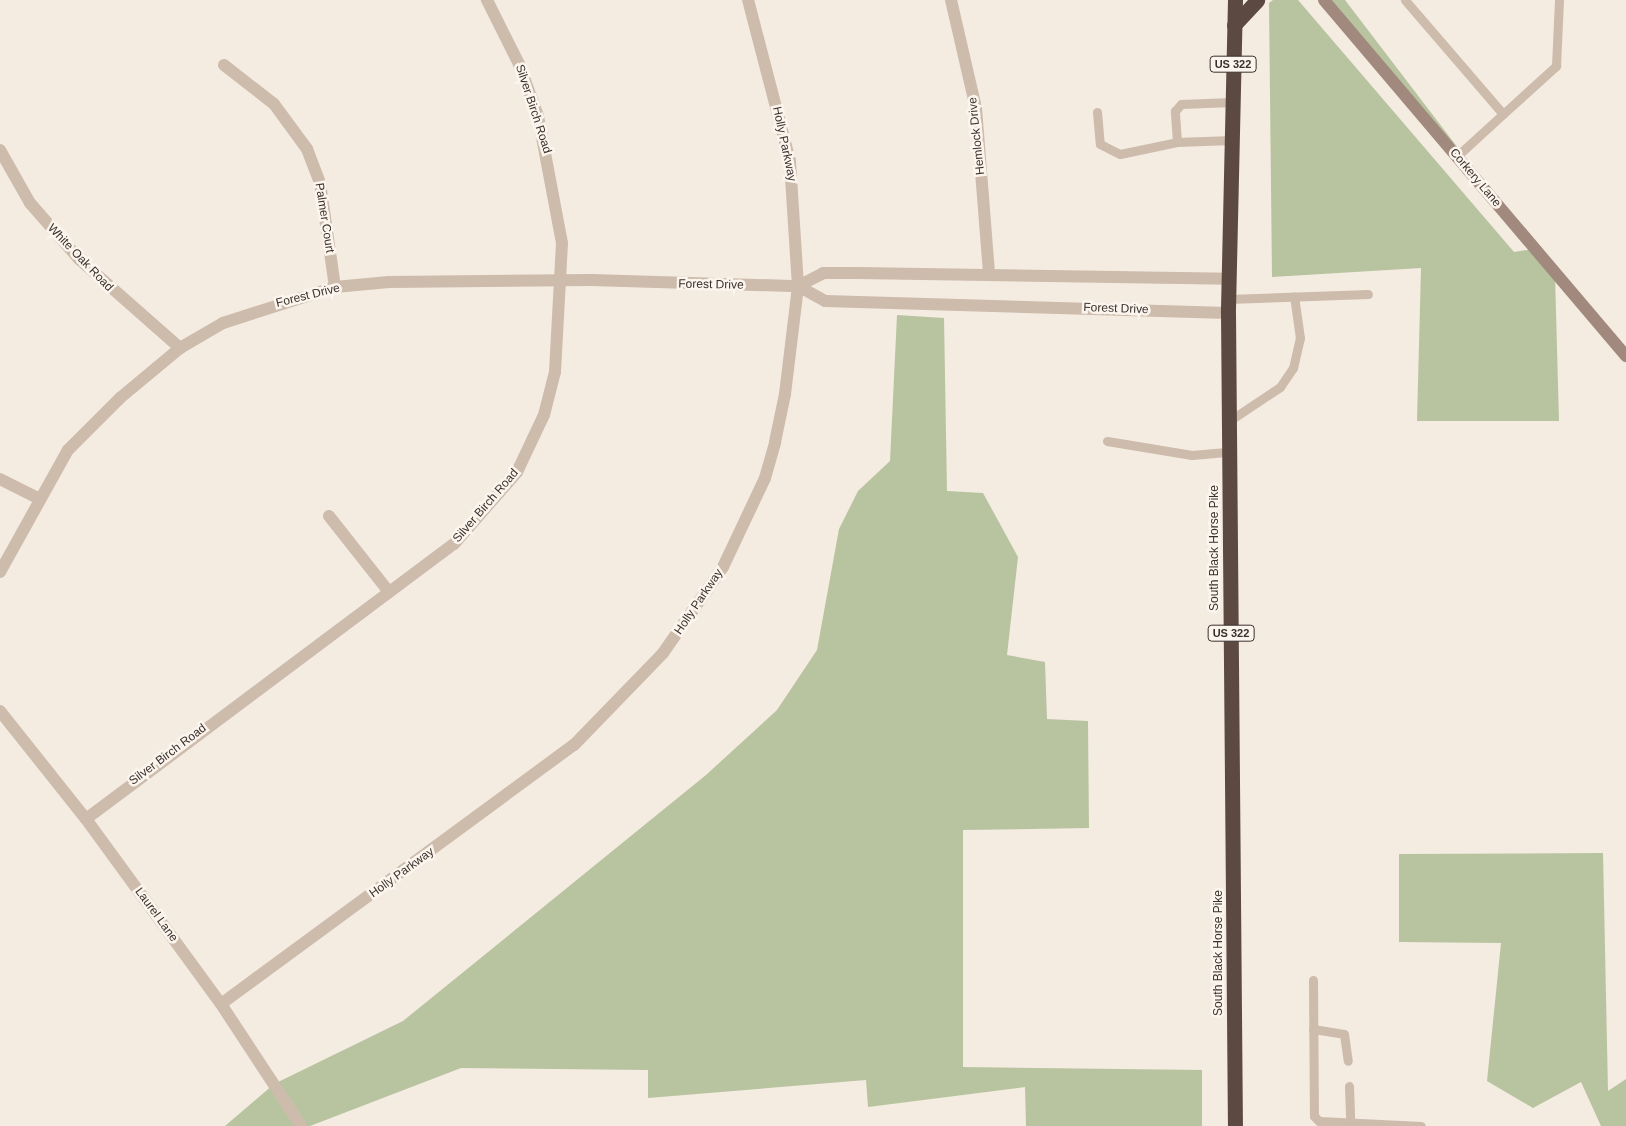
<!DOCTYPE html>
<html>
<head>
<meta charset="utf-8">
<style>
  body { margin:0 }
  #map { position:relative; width:1626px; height:1126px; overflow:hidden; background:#f4ebe1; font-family:Arial,sans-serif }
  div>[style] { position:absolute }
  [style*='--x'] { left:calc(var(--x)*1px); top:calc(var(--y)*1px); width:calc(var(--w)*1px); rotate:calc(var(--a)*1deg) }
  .green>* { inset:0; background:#b8c4a0 }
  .lane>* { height:9px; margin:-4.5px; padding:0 4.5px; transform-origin:4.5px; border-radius:4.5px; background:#cdbbac }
  .street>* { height:12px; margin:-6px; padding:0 6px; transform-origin:6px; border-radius:6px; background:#cdbbac }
  .secondary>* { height:12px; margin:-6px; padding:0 6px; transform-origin:6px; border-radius:6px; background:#a18a7d }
  .highway>* { height:15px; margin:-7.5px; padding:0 7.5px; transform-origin:7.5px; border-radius:7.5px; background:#5c4a42 }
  span { translate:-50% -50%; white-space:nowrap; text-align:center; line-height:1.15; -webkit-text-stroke:5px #fbf5ee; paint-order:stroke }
  .shield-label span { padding:1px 4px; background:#fbf5ee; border:1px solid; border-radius:4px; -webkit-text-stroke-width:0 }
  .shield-label { font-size:11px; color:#3b302b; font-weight:700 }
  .street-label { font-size:12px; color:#3b302b }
</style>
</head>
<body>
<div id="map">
  <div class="green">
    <div style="clip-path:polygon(1273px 0,1298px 0,1514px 252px,1533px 249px,1318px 0,1345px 0,1555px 275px,1559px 421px,1417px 421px,1421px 268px,1272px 277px,1269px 3px)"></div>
    <div style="clip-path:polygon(897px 315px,944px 318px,947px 491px,983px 493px,1018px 557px,1007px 655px,1045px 662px,1047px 719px,1088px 721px,1089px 828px,963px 830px,963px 1067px,1202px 1070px,1202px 1126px,1026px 1126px,1025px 1087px,868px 1107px,866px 1080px,648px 1098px,648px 1070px,461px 1068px,310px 1126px,225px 1126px,274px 1084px,403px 1021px,706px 775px,777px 710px,817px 650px,839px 529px,858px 491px,890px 461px)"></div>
    <div style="clip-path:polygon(1603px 853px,1608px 1091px,1626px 1079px,1626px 1126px,1601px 1126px,1581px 1082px,1533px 1108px,1487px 1081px,1501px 943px,1399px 942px,1399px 854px)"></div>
  </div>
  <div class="lane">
    <div style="--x:1405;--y:0;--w:150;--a:49.3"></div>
    <div style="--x:1503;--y:114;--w:62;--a:137.6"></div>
    <div style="--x:1097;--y:112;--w:32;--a:85"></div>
    <div style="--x:1100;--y:144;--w:22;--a:27"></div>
    <div style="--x:1120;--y:154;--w:58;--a:-11.9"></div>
    <div style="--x:1177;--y:142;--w:55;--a:-2.1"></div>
    <div style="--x:1503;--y:114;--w:72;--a:-42.2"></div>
    <div style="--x:1556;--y:66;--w:66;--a:-87.4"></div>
    <div style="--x:1177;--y:142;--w:31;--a:-94"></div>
    <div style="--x:1175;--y:111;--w:9;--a:-49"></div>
    <div style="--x:1181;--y:104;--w:51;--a:-2.2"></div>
    <div style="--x:1228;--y:299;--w:140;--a:-2"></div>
    <div style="--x:1229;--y:421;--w:61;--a:-33.7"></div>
    <div style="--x:1280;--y:387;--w:23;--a:-56"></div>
    <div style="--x:1293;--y:368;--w:31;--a:-77"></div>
    <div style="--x:1300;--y:338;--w:42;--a:-98.1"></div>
    <div style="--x:1107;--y:441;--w:86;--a:9.4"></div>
    <div style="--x:1192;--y:455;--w:37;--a:-5"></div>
    <div style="--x:1313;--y:980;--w:136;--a:89.6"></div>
    <div style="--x:1314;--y:1116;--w:7;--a:45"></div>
    <div style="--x:1319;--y:1121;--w:102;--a:2.8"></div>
    <div style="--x:1313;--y:1029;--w:31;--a:9"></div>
    <div style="--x:1344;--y:1034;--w:27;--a:82"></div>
    <div style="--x:1349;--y:1086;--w:36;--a:88"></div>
  </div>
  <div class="street">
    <div style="--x:951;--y:0;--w:111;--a:77"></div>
    <div style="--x:976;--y:108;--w:167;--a:85.5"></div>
    <div style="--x:224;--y:65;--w:63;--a:38"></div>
    <div style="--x:274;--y:104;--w:56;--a:53.7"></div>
    <div style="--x:307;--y:149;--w:36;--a:69"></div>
    <div style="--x:320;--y:183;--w:105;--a:81.8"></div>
    <div style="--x:0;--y:150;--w:61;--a:60.5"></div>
    <div style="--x:30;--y:203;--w:74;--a:48.8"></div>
    <div style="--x:79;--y:259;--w:135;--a:41.4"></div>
    <div style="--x:798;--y:286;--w:31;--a:29"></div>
    <div style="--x:825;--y:301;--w:403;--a:1.7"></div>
    <div style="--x:0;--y:479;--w:42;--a:26.6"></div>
    <div style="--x:329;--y:516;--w:97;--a:51.7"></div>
    <div style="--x:0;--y:572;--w:140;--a:-60.9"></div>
    <div style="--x:68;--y:450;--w:74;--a:-45"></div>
    <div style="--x:120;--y:398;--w:78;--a:-39.8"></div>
    <div style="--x:180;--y:348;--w:50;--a:-30.2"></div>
    <div style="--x:223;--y:323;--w:118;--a:-17.8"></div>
    <div style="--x:335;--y:287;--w:54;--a:-5.3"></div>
    <div style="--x:389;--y:282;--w:202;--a:-0.6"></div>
    <div style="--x:591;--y:280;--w:207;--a:1.7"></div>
    <div style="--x:798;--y:286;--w:28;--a:-27"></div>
    <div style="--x:823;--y:273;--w:35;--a:0"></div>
    <div style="--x:858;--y:273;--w:371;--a:0.9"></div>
    <div style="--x:0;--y:711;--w:138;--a:51.5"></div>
    <div style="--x:86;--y:819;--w:229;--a:53.9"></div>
    <div style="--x:221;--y:1004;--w:146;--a:56.7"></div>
    <div style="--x:86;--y:819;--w:459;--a:-36.8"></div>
    <div style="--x:454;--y:544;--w:96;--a:-48.8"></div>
    <div style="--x:517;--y:472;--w:63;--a:-64.7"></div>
    <div style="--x:544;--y:415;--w:44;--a:-75.7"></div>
    <div style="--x:555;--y:372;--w:129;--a:-86.9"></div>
    <div style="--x:562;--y:243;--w:129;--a:-100.7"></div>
    <div style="--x:538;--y:116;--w:55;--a:-110.1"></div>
    <div style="--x:519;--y:64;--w:72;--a:-116.6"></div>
    <div style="--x:221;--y:1004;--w:438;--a:-36.3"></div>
    <div style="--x:574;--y:745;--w:128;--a:-45.9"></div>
    <div style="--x:663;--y:653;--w:105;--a:-55.1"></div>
    <div style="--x:723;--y:567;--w:98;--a:-64.7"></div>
    <div style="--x:765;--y:478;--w:37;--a:-74"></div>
    <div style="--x:775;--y:442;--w:49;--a:-78.2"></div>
    <div style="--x:785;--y:394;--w:109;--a:-83.1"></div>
    <div style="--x:798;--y:286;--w:125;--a:-93.7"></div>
    <div style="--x:790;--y:161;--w:166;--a:-104.6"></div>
  </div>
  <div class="secondary">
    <div style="--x:1324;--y:0;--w:467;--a:49.7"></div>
  </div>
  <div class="highway">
    <div style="--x:1235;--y:0;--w:313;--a:91.3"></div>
    <div style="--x:1228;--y:313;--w:813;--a:89.51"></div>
    <div style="--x:1234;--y:25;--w:34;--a:-47"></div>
  </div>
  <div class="shield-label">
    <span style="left:1233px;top:64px">US 322</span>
    <span style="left:1231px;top:633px">US 322</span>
  </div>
  <div class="street-label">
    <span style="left:533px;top:109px;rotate:72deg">Silver Birch Road</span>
    <span style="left:977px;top:136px;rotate:-96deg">Hemlock Drive</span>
    <span style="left:784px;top:144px;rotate:78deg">Holly Parkway</span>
    <span style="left:1475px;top:178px;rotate:50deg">Corkery Lane</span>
    <span style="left:324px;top:218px;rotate:81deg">Palmer Court</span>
    <span style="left:80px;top:258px;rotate:46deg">White Oak Road</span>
    <span style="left:711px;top:285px;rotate:1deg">Forest Drive</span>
    <span style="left:308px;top:296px;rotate:-14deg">Forest Drive</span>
    <span style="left:1116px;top:309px;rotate:2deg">Forest Drive</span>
    <span style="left:486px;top:506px;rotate:-49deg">Silver Birch Road</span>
    <span style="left:1215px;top:548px;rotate:-90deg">South Black Horse Pike</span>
    <span style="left:699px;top:602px;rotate:-56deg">Holly Parkway</span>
    <span style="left:168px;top:755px;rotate:-37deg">Silver Birch Road</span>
    <span style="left:402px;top:873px;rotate:-36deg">Holly Parkway</span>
    <span style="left:156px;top:915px;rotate:54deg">Laurel Lane</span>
    <span style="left:1219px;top:953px;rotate:-90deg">South Black Horse Pike</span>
  </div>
</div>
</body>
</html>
